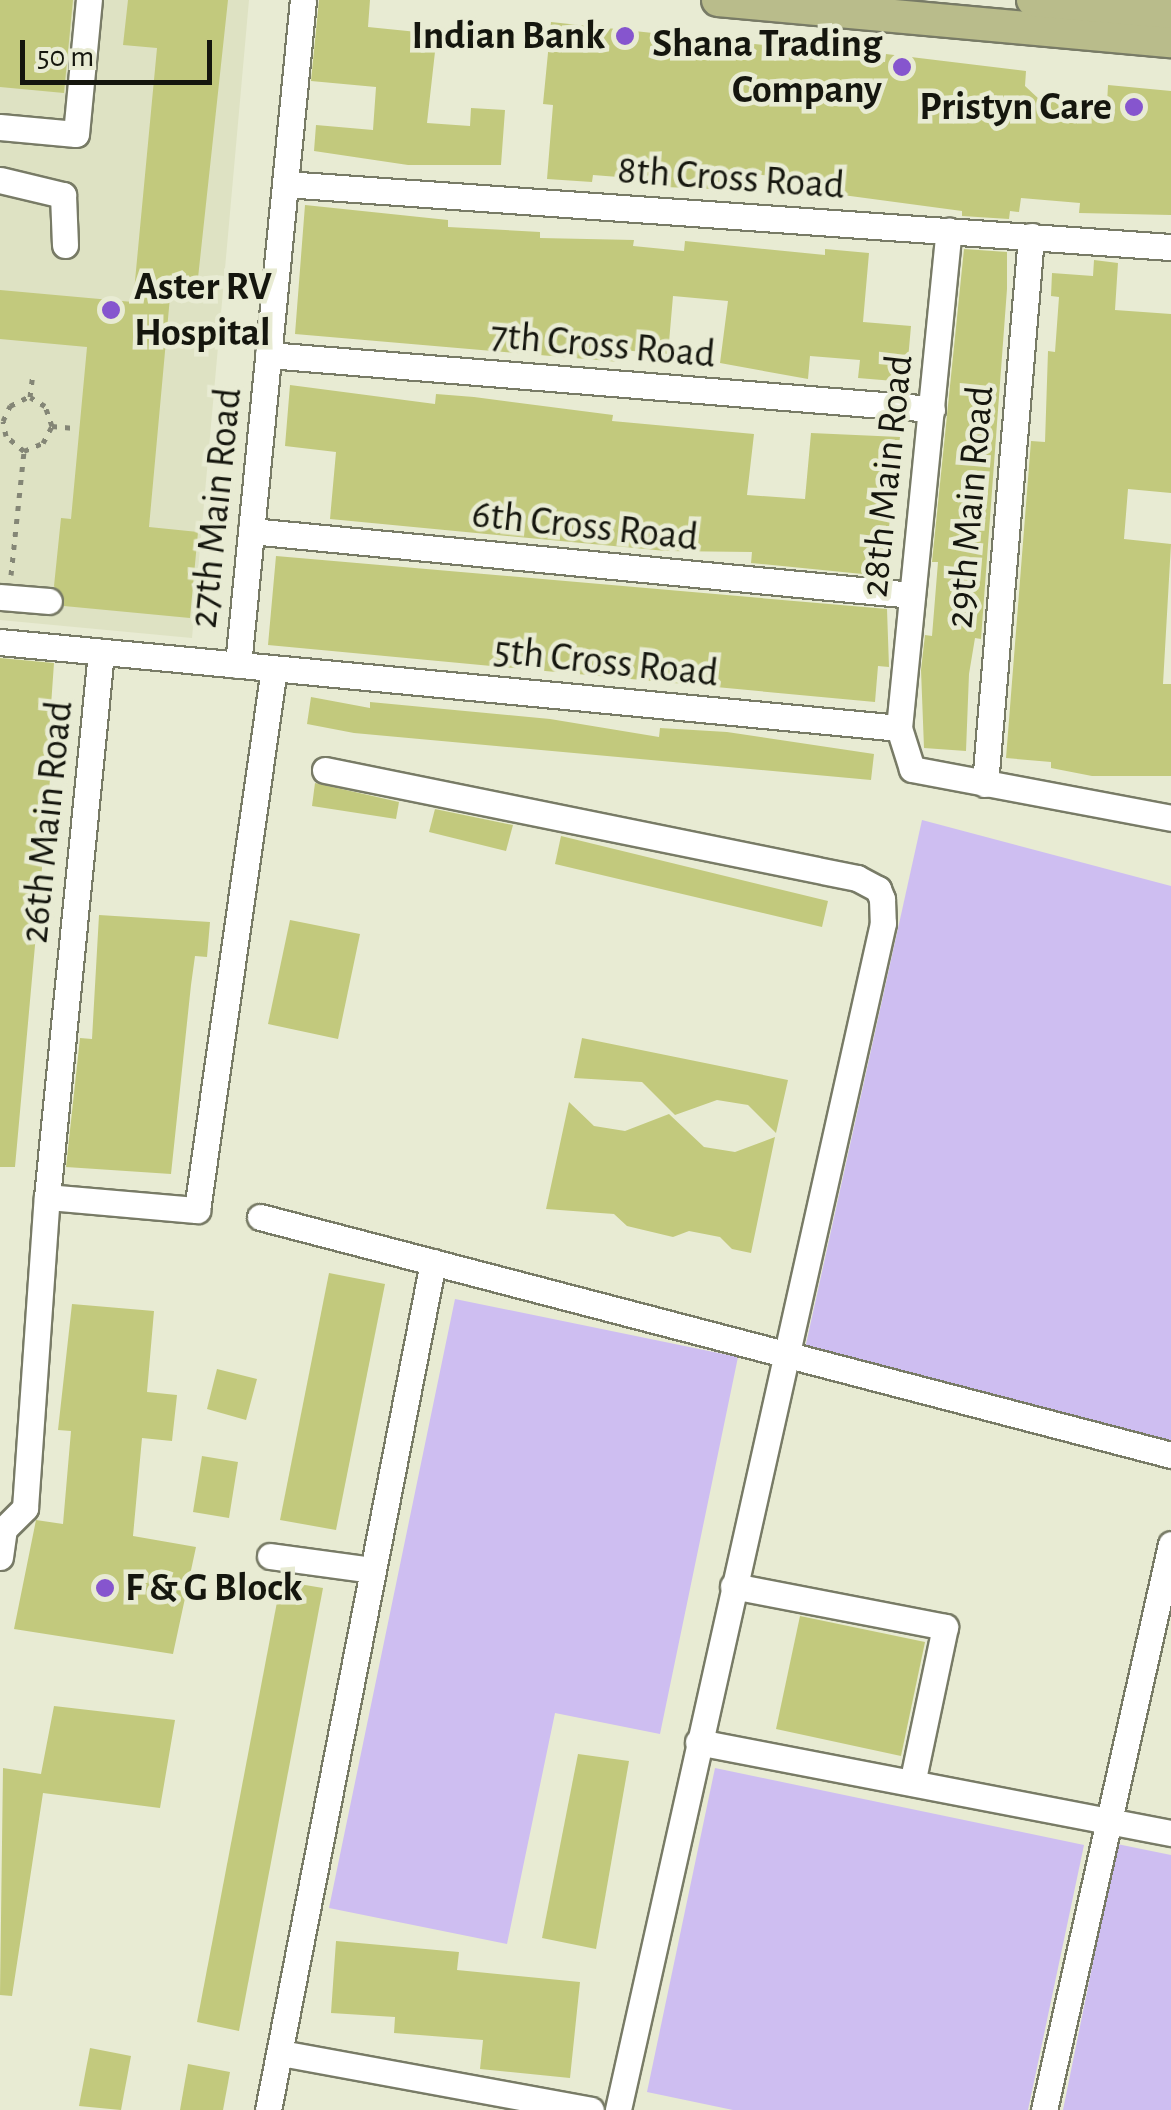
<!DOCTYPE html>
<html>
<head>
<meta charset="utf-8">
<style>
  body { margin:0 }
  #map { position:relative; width:1171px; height:2110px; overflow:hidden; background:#e8ebd3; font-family:"Alegreya Sans",sans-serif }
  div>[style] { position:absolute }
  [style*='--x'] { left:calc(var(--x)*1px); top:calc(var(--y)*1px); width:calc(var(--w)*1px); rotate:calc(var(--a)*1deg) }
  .built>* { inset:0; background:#dee2c3 }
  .green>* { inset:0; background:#cebef1 }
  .building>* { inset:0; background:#c2c97d }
  .path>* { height:5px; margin-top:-2.5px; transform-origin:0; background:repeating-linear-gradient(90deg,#848676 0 5px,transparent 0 13px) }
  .roads { filter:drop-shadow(2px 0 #787b66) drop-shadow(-2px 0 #787b66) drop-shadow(0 2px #787b66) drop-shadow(0 -2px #787b66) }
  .minor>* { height:25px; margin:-12.5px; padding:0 12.5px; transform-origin:12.5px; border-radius:12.5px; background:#fff }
  .major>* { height:32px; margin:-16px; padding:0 16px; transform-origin:16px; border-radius:16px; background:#b9bc8b }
  .dots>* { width:28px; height:28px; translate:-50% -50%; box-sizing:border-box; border:5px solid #e8ebd3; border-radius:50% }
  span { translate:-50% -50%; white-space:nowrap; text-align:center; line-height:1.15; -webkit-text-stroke:9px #e8ebd3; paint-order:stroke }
  .poi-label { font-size:40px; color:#15160e; font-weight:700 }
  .right { translate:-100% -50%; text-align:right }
  .left { translate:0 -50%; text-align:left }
  .street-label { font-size:40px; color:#15160e }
  .scale { position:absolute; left:20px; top:40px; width:192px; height:45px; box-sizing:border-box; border:5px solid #15160e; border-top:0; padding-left:12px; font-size:30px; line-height:35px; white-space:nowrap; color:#15160e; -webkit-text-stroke:8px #e8ebd3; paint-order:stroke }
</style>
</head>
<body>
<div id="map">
  <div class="built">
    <div style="clip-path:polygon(0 0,249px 0,192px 638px,0 620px)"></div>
  </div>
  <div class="green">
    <div style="clip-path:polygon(922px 820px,1171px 886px,1171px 1444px,804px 1353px)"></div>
    <div style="clip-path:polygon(455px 1299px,738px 1357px,660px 1734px,555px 1713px,507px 1944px,329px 1908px)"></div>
    <div style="clip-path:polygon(715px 1768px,1084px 1845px,1028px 2110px,733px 2110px,647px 2092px)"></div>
    <div style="clip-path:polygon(1117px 1844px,1171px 1855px,1171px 2110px,1063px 2110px)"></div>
  </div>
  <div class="building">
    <div style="clip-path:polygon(0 0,73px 0,64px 93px,0 87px)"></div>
    <div style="clip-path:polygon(128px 0,228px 0,198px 278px,172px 275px,149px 527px,198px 532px,190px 618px,64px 606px,54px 586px,61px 518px,71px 519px,87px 347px,0 339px,0 290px,133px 302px,157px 48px,123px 45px)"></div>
    <div style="clip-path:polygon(319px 0,370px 0,368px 27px,437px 34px,427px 123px,470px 126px,471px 108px,505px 110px,501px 165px,408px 165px,314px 151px,316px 125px,373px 130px,376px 87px,311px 81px)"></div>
    <div style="clip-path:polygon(551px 22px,811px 50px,811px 56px,885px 62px,886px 54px,1026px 71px,1025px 86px,1040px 100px,1107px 104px,1108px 85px,1171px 91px,1171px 215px,1079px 213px,1080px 203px,1021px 198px,1019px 212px,1010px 211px,1009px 219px,962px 216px,962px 211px,798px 189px,799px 179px,735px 172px,733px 190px,643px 186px,644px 179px,593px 175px,592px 182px,547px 179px,553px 105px,543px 104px)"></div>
    <div style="clip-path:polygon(305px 205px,448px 220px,448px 227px,540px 232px,540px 238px,634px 240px,633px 246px,684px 251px,685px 241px,825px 255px,825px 249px,869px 253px,863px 322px,911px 326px,906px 382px,858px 378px,860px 360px,810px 356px,808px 379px,720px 363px,728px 301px,673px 296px,668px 354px,621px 350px,620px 362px,295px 334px)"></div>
    <div style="clip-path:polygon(964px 249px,1007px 252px,1007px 289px,981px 639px,975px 638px,969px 674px,966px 751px,924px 748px,921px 670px,925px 635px,932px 636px,938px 562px,932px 562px)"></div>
    <div style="clip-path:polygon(1094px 260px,1118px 263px,1115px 310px,1171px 314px,1171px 493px,1128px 489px,1124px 539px,1171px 544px,1163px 684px,1171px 684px,1171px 776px,1092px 776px,1051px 768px,1051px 762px,1006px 758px,1031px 441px,1045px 442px,1048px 351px,1055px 352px,1059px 297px,1051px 296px,1052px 273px,1093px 276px)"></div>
    <div style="clip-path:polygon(290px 385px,435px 404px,436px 394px,474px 397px,613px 415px,612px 421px,754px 434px,747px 495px,805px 499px,811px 433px,900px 437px,883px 576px,751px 563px,752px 552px,666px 551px,330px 519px,336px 452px,285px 446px)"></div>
    <div style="clip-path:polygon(276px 556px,887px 609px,889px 667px,878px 666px,875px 702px,268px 645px)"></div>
    <div style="clip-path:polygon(0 658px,54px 663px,49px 734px,54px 735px,15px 1167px,0 1167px)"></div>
    <div style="clip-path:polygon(311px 697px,370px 708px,370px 702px,550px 719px,659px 737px,660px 728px,727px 732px,874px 754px,871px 780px,354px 733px,307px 724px)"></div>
    <div style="clip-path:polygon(315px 783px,399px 802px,396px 819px,312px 806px)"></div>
    <div style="clip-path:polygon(435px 809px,513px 825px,506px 851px,429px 832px)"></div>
    <div style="clip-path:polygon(561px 836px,828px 901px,822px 927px,555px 864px)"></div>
    <div style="clip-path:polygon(99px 915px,210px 922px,207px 957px,195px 956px,191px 985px,171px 1174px,66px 1167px,80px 1038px,92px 1039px)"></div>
    <div style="clip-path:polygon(290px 920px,360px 934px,338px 1039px,268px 1024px)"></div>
    <div style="clip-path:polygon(582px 1038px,788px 1080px,776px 1133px,748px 1105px,717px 1100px,675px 1115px,642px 1082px,574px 1078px)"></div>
    <div style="clip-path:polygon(569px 1102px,594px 1126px,625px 1131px,669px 1114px,704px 1147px,735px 1152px,775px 1137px,751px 1253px,732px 1249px,720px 1237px,689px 1231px,673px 1237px,627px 1226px,614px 1214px,546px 1209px)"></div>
    <div style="clip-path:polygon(329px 1273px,385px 1284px,336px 1530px,280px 1520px)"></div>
    <div style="clip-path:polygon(72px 1304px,154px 1311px,147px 1392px,177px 1395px,172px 1441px,142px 1438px,133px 1536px,196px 1547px,173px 1654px,14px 1629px,36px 1520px,63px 1524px,71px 1431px,58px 1430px)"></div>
    <div style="clip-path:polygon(217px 1369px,257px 1379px,246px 1420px,207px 1409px)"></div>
    <div style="clip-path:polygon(202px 1456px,238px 1462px,229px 1518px,193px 1512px)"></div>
    <div style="clip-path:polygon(281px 1581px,323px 1588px,239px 2031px,197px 2022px)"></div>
    <div style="clip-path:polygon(800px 1616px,925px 1642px,901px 1756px,776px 1729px)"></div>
    <div style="clip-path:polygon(54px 1706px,175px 1720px,160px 1808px,43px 1793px,12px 1996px,0 1995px,3px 1768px,41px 1774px)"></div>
    <div style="clip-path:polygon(578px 1754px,629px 1761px,596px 1949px,542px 1938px)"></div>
    <div style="clip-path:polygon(336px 1941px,459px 1952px,457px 1970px,580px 1982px,570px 2078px,480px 2069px,483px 2040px,394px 2033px,395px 2017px,331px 2013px)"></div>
    <div style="clip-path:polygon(90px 2048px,131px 2056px,121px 2110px,79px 2106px)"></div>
    <div style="clip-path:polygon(188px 2064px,230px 2072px,223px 2110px,180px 2110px)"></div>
  </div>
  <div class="path">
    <div style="--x:30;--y:397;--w:23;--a:-83"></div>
    <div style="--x:52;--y:426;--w:25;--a:5"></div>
    <div style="--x:24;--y:451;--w:21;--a:-23"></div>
    <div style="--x:43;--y:443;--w:19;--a:-62"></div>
    <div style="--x:52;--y:426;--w:21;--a:-109"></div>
    <div style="--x:45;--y:406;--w:17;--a:-149"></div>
    <div style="--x:24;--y:451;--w:23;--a:-140"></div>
    <div style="--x:6;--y:436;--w:15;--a:-101"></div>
    <div style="--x:3;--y:421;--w:17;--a:-65"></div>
    <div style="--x:10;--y:406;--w:20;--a:-27"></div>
    <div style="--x:11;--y:575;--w:125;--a:-84"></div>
  </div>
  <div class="roads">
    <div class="minor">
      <div style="--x:0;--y:127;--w:76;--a:5.3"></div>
      <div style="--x:76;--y:134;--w:135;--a:-84.5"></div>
      <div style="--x:0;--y:180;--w:65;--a:13.4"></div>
      <div style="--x:63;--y:195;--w:50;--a:87.7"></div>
      <div style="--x:285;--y:184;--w:888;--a:4.07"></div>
      <div style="--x:268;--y:355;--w:666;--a:4.65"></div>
      <div style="--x:251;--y:531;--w:664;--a:5.53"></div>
      <div style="--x:0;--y:597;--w:49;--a:4.7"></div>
      <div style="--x:0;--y:642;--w:903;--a:5.46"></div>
      <div style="--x:899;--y:728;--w:43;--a:72.4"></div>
      <div style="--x:912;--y:769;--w:264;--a:10.7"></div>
      <div style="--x:238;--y:665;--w:668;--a:-84.42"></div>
      <div style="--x:899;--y:728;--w:500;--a:-84.3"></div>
      <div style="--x:325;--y:770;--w:543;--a:11.48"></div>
      <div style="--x:857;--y:878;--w:24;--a:28"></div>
      <div style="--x:878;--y:889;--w:11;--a:68"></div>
      <div style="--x:882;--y:899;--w:24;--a:88"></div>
      <div style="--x:883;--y:923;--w:1216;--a:102.59"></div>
      <div style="--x:985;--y:784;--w:550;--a:-85.2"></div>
      <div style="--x:47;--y:1197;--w:151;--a:5"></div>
      <div style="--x:197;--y:1210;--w:547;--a:-81.91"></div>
      <div style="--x:260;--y:1217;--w:942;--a:14.64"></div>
      <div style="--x:4;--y:1529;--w:30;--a:-45"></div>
      <div style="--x:25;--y:1508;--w:312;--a:-86"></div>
      <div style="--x:47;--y:1197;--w:548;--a:-84.34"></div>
      <div style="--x:270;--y:1556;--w:103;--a:7.8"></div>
      <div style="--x:0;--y:1557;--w:28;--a:-82"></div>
      <div style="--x:733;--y:1586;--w:216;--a:10.9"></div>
      <div style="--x:945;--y:1627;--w:159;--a:101.9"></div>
      <div style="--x:698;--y:1742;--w:482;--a:10.9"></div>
      <div style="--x:281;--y:2053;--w:315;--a:10.4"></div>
      <div style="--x:268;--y:2110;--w:864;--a:-78.99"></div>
      <div style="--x:1044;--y:2110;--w:580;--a:-77.35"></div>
    </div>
    <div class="major">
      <div style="--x:718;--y:0;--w:455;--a:5.2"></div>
      <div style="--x:1033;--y:0;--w:139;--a:5"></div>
    </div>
  </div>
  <div class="dots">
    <div style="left:625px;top:36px;background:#8655ce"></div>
    <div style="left:902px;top:67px;background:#8655ce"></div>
    <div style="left:1134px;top:107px;background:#8655ce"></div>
    <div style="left:111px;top:310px;background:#8655ce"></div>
    <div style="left:105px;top:1588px;background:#8655ce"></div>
  </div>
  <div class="poi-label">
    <span class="right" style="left:605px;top:36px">Indian Bank</span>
    <span class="right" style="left:882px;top:67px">Shana Trading<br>Company</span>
    <span class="right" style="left:1112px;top:107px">Pristyn Care</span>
    <span class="left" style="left:134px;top:310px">Aster RV<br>Hospital</span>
    <span class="left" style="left:125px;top:1588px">F &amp; G Block</span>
  </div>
  <div class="street-label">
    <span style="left:731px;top:178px;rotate:4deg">8th Cross Road</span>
    <span style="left:603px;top:345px;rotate:5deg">7th Cross Road</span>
    <span style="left:887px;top:476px;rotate:-84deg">28th Main Road</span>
    <span style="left:970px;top:507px;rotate:-85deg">29th Main Road</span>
    <span style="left:216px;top:508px;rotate:-84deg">27th Main Road</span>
    <span style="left:585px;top:526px;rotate:6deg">6th Cross Road</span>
    <span style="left:606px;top:662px;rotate:6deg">5th Cross Road</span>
    <span style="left:47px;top:822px;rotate:-84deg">26th Main Road</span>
  </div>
  <div class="scale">50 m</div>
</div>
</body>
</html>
